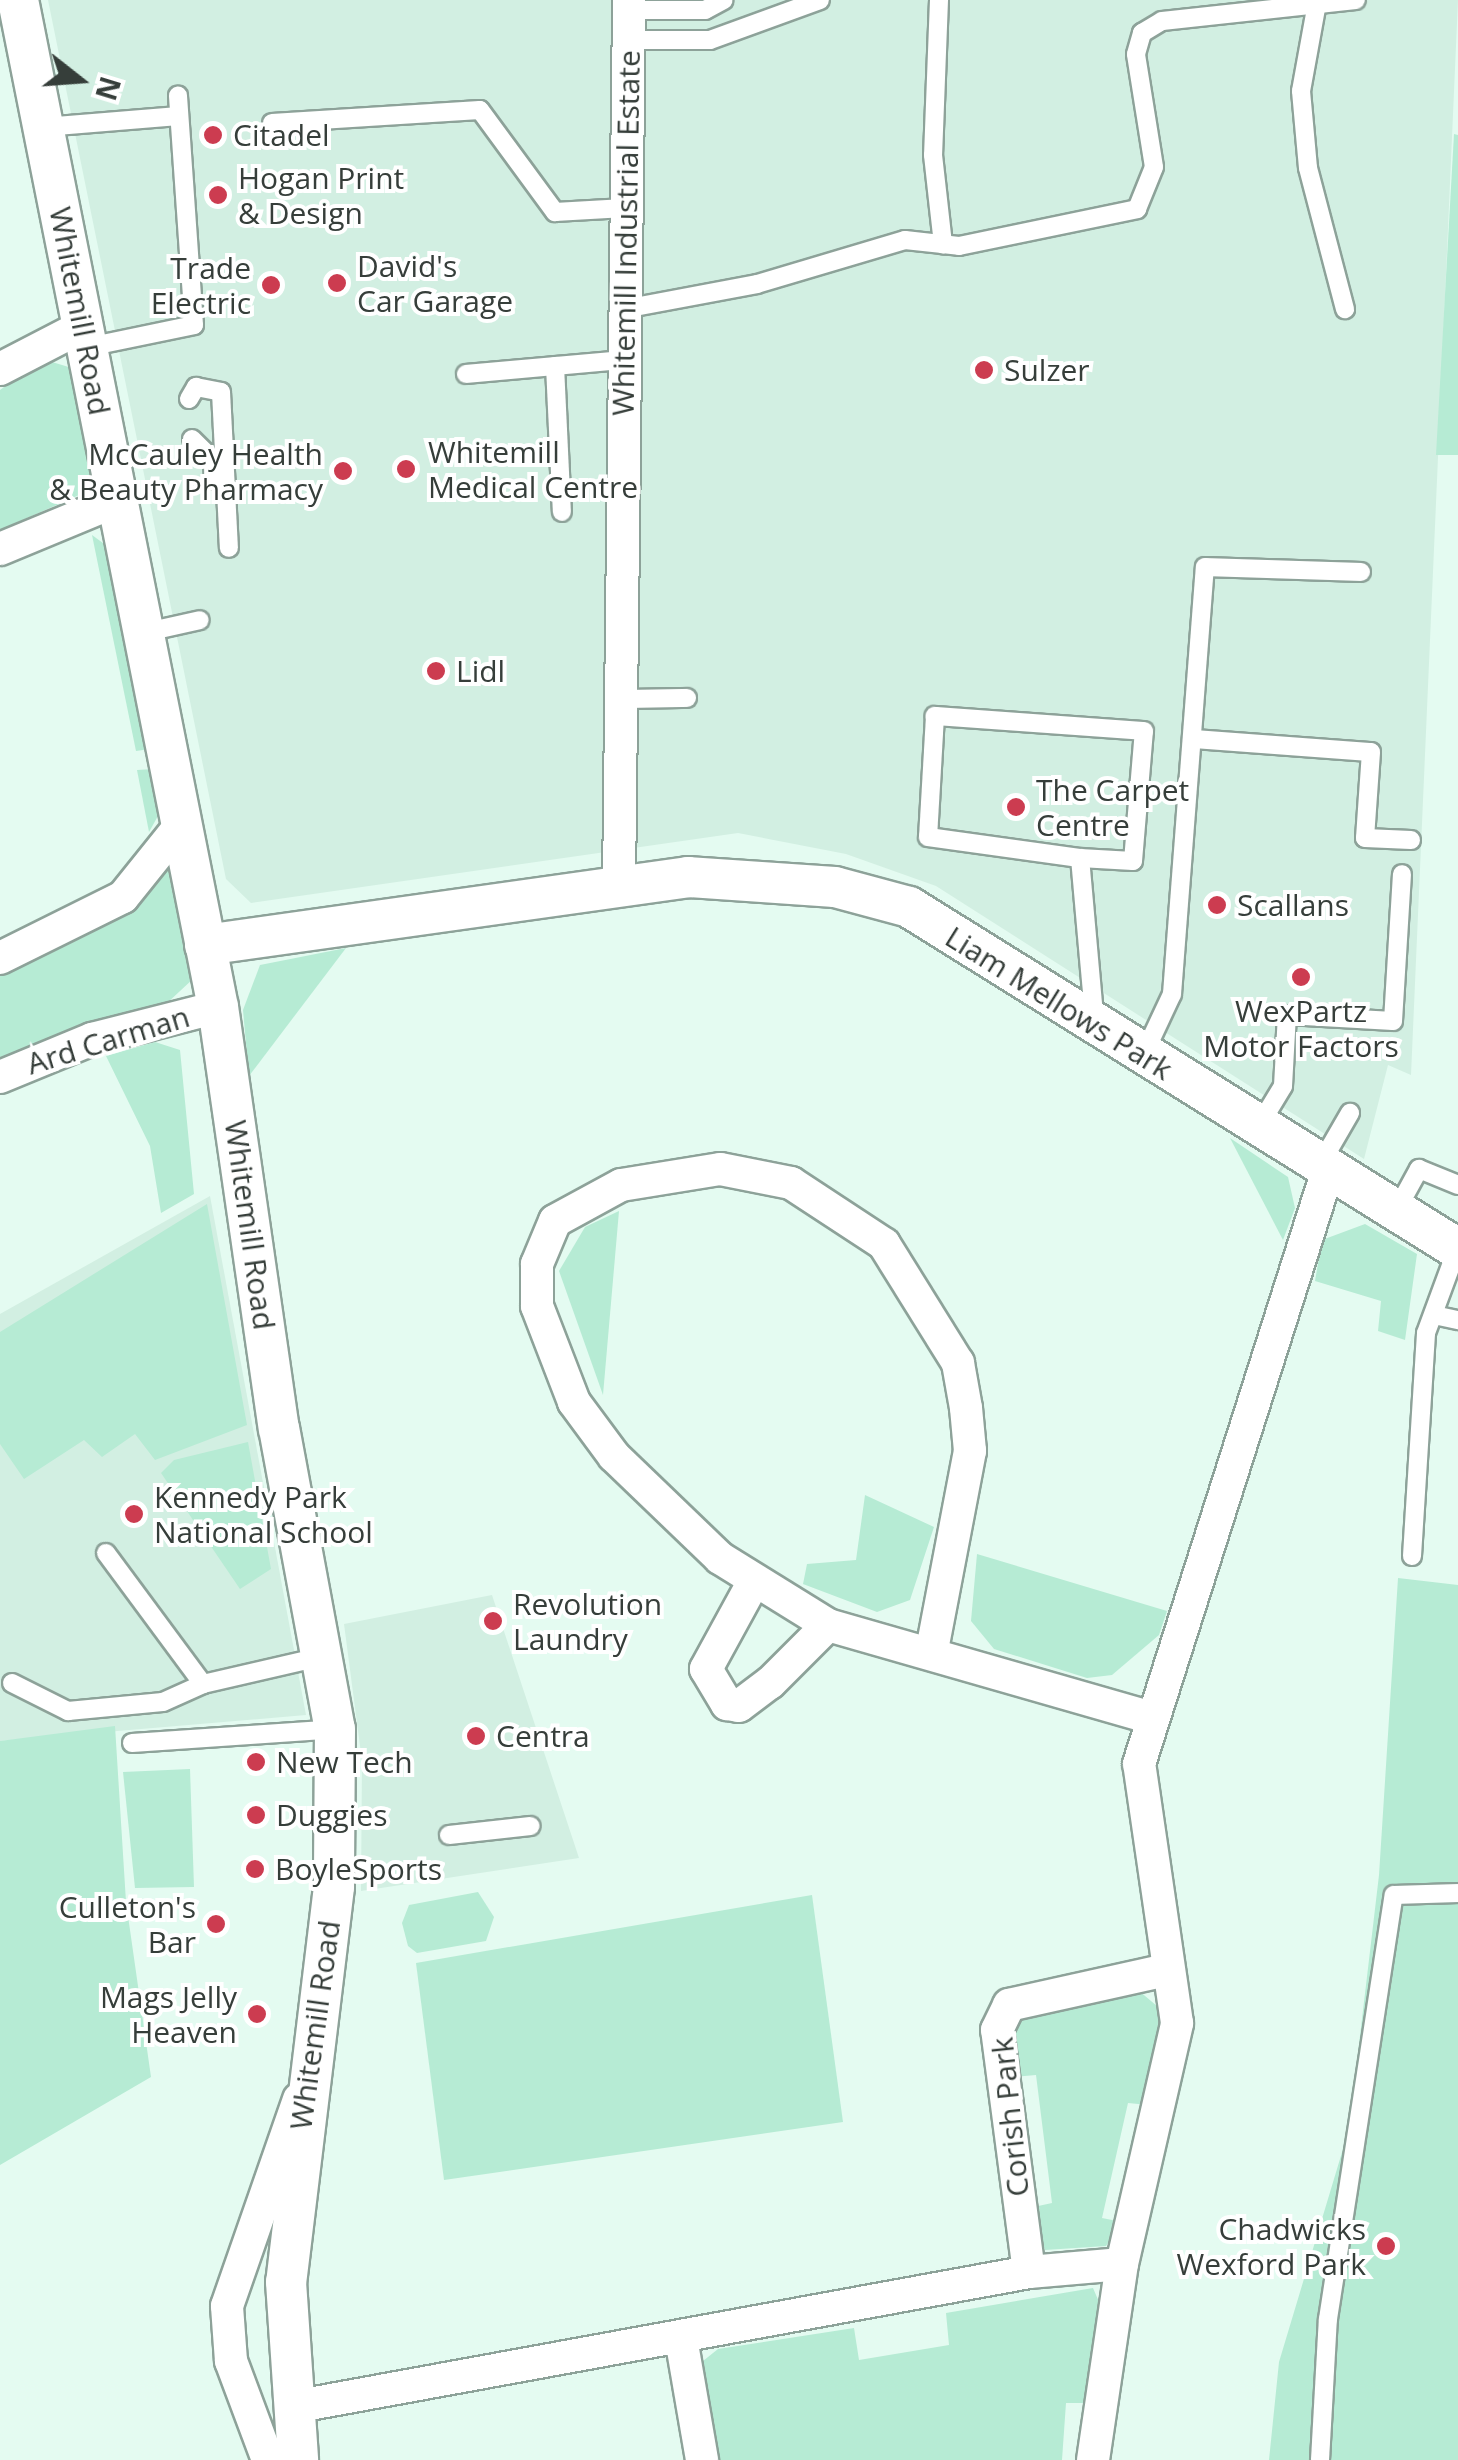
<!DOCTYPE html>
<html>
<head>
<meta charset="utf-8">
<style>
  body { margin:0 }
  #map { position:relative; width:1458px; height:2460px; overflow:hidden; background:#e4fbf1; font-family:"Open Sans",sans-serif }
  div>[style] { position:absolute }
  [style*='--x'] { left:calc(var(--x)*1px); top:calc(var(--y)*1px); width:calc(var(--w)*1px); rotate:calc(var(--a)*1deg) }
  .built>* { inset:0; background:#d2efe2 }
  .green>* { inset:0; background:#b6ebd4 }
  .roads { filter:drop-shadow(2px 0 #8da299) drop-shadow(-2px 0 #8da299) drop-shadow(0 2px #8da299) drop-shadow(0 -2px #8da299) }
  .service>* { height:18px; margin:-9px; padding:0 9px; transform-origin:9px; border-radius:9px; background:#fff }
  .minor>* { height:32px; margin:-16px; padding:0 16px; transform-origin:16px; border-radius:16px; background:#fff }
  .tertiary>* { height:40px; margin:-20px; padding:0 20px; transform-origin:20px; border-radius:20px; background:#fff }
  .dots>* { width:28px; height:28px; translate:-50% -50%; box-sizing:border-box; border:5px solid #fff; border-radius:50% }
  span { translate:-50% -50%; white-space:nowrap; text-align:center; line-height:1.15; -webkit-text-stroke:8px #fff; paint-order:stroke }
  .poi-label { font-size:30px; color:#363e3a }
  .left { translate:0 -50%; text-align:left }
  .right { translate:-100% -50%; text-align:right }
  .street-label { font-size:30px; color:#363e3a }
  .north { position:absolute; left:30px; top:30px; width:100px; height:100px; -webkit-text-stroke:8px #fff; paint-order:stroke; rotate:107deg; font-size:28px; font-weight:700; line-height:40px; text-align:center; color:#363e3a }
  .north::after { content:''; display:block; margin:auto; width:35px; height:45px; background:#363e3a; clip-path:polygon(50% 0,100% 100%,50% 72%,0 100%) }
</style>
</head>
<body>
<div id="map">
  <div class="built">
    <div style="clip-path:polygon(48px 0,1458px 0,1411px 1075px,1388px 1065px,1364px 1159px,936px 886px,846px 854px,738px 833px,251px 903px,226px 879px)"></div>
    <div style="clip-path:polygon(210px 1196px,306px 1715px,0 1741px,0 1314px)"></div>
    <div style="clip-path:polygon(492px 1595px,579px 1858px,361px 1891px,362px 1761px,344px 1624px)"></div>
  </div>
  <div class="green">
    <div style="clip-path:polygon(1454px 134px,1458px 135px,1458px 455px,1436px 455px)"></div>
    <div style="clip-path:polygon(42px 359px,72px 368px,92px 475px,86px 492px,0 530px,0 390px)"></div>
    <div style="clip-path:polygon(92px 535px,107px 546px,150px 749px,136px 751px)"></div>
    <div style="clip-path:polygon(154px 769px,163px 807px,149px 832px,137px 770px)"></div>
    <div style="clip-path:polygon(170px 866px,194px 978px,165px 1005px,0 1065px,0 976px,128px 912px)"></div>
    <div style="clip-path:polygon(346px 948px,249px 1076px,243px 1010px,260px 965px)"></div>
    <div style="clip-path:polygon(155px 1042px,180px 1050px,194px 1194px,161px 1213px,150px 1146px,106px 1056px)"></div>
    <div style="clip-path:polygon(1230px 1138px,1288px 1177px,1295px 1208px,1283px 1240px)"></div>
    <div style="clip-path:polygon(207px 1204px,247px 1425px,155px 1460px,135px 1434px,102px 1457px,84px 1440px,24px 1479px,0 1444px,0 1332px)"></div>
    <div style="clip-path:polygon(619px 1211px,603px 1395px,559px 1271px,585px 1227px)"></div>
    <div style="clip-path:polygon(1365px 1224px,1417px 1254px,1405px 1340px,1378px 1331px,1381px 1301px,1315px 1281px,1322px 1240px)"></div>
    <div style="clip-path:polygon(248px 1442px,271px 1569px,240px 1589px,161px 1473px,174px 1460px)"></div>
    <div style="clip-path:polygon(865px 1495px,934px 1527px,910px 1600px,877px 1612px,803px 1584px,807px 1564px,856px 1560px)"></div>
    <div style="clip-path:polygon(977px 1554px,1167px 1611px,1159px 1635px,1112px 1675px,1087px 1678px,994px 1649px,971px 1621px)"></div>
    <div style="clip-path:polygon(1398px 1578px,1458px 1585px,1458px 2460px,1269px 2460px,1279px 2362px,1349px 2129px,1379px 1875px)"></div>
    <div style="clip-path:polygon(115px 1726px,126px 1902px,151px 2077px,0 2165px,0 1741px)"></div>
    <div style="clip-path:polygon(190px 1769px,194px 1887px,135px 1888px,123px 1772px)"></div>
    <div style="clip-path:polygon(478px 1892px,494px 1917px,486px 1941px,417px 1953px,408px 1946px,402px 1923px,409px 1905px)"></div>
    <div style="clip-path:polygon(812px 1895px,843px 2122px,444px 2180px,416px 1963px)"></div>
    <div style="clip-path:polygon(1138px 1990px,1164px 2012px,1149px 2105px,1128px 2103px,1102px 2218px,1122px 2222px,1106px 2246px,1045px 2250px,1029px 2208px,1052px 2203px,1036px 2075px,1012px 2077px,1008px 2048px,1018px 2019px)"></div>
    <div style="clip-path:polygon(1093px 2288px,1102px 2309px,1087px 2403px,1066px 2403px,1062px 2460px,719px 2460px,703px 2361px,718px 2349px,854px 2328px,859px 2360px,949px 2345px,946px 2313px)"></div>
  </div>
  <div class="roads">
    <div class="service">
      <div style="--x:939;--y:0;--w:155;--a:92.2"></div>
      <div style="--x:933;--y:155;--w:90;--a:83.6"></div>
      <div style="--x:1317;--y:3;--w:89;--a:100.3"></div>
      <div style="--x:1301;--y:91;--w:77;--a:84.8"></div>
      <div style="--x:1308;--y:168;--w:146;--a:75.3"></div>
      <div style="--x:629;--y:10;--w:76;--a:0"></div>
      <div style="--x:705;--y:10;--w:21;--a:-28"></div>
      <div style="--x:629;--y:40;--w:81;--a:0"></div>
      <div style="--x:710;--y:40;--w:117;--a:-20"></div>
      <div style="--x:272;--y:123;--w:208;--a:-3.6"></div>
      <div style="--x:480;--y:110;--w:127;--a:53.7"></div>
      <div style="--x:555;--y:212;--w:70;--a:-3.3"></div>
      <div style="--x:44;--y:127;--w:135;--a:-4.7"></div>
      <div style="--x:624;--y:309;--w:135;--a:-10.6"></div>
      <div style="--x:757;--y:284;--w:154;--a:-16.6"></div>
      <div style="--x:905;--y:240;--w:54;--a:6.3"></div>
      <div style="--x:959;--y:246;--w:182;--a:-11.7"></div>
      <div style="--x:1137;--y:209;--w:45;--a:-68"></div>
      <div style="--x:1154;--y:167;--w:114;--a:-99.1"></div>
      <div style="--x:1136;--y:54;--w:22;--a:-74"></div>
      <div style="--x:1142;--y:33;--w:23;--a:-31"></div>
      <div style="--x:1162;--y:21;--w:195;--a:-6.2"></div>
      <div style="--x:88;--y:347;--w:108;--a:-11.7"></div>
      <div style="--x:194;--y:325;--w:230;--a:-94"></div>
      <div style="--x:555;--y:366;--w:146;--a:87.3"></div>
      <div style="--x:466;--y:374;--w:158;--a:-5.1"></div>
      <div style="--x:189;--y:399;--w:14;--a:-60"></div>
      <div style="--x:196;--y:387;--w:25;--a:11"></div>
      <div style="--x:221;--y:392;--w:156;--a:87.1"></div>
      <div style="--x:192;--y:439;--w:30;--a:45"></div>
      <div style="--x:213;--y:460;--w:20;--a:87"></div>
      <div style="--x:142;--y:633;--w:59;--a:-12.6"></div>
      <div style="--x:621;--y:699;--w:66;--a:-0.9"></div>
      <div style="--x:1193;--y:739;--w:178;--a:4.2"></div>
      <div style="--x:1371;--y:752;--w:86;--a:94"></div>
      <div style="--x:1365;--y:838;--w:46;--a:2.5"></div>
      <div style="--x:1080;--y:858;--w:53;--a:3.2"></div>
      <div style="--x:1133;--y:861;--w:130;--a:-85.2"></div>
      <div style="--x:1144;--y:731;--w:210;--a:-175.9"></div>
      <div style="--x:935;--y:716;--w:121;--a:93.3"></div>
      <div style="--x:928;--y:837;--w:153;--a:7.9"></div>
      <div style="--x:1080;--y:858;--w:168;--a:84.9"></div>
      <div style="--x:1143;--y:1056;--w:68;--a:-64.9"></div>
      <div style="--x:1172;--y:994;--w:428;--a:-85.6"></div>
      <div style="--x:1205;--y:567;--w:156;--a:1.8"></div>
      <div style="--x:1257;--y:1129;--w:50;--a:-58.8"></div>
      <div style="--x:1283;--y:1086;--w:71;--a:-86.8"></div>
      <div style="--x:1287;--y:1015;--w:106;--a:3.2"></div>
      <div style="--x:1393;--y:1021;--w:147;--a:-86.5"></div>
      <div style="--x:1321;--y:1163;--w:58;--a:-59.9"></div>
      <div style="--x:1396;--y:1211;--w:48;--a:-61.3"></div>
      <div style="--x:1419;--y:1169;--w:42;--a:22.3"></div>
      <div style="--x:1434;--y:1315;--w:25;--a:12"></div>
      <div style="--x:106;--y:1553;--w:163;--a:53.5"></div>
      <div style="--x:203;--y:1684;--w:120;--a:-13"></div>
      <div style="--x:1412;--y:1556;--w:223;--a:-86.4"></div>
      <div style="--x:1426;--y:1333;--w:90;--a:-69.7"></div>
      <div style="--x:12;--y:1683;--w:63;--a:26.6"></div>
      <div style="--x:68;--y:1711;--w:95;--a:-5.4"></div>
      <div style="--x:163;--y:1702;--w:44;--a:-24.2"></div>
      <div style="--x:132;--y:1743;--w:203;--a:-3.9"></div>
      <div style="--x:449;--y:1835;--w:82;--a:-6.3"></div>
      <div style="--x:1320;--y:2460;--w:141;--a:-86.8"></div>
      <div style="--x:1328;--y:2319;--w:429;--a:-81.2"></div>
      <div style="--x:1394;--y:1895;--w:64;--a:-1.8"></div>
    </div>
    <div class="minor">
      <div style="--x:0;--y:369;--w:93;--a:-27.4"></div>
      <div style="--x:0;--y:549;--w:126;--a:-22.5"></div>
      <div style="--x:619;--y:886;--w:886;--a:-89.35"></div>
      <div style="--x:0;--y:958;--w:137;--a:-26.4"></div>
      <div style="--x:123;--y:897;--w:91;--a:-51.2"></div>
      <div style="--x:0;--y:1077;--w:100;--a:-22.4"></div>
      <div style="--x:92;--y:1039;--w:130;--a:-14.3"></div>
      <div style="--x:753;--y:1583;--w:98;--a:118.7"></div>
      <div style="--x:706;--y:1669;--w:41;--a:59"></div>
      <div style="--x:727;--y:1704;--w:12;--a:9"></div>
      <div style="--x:739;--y:1706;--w:39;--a:-37"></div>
      <div style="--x:770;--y:1683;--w:82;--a:-45"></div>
      <div style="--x:932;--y:1650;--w:203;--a:-79.2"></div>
      <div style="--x:970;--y:1451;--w:43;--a:-95.3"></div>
      <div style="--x:966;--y:1408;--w:46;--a:-100.1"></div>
      <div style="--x:958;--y:1363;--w:140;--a:-121.9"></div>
      <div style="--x:884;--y:1244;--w:111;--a:-146.7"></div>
      <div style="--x:791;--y:1183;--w:72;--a:-168.8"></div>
      <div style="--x:720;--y:1169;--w:100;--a:170.8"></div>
      <div style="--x:621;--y:1185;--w:75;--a:151.4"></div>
      <div style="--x:555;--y:1221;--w:47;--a:112.7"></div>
      <div style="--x:537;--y:1264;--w:42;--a:90"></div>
      <div style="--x:537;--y:1306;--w:103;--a:68.9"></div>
      <div style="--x:574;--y:1402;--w:67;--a:53.5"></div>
      <div style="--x:614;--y:1456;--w:147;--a:43.9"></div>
      <div style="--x:720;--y:1558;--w:127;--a:31.8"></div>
      <div style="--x:828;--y:1625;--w:337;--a:16"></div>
      <div style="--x:1029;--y:2272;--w:244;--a:-97.5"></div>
      <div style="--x:997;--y:2030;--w:28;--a:-64"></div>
      <div style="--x:1009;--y:2005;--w:162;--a:-12.5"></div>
      <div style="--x:681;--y:2338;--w:124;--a:80.2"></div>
      <div style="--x:293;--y:2407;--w:748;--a:-10.39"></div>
      <div style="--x:1029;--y:2272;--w:93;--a:-4.9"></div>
      <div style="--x:268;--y:2460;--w:106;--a:-110.5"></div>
      <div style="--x:231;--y:2361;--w:55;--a:-94.2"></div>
      <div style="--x:227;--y:2306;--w:219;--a:-70.8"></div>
      <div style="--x:1093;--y:2460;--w:198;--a:-81.6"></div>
      <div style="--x:1122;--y:2264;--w:247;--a:-77.1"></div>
      <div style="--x:1177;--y:2023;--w:262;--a:-98.3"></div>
      <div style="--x:1139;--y:1764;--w:620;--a:-72.35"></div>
    </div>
    <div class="tertiary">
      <div style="--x:18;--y:0;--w:1027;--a:78.77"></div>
      <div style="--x:218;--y:1007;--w:425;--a:81.8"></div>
      <div style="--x:279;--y:1428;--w:306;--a:79.5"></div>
      <div style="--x:335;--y:1729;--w:158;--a:90.4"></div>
      <div style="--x:334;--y:1887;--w:398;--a:96.9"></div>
      <div style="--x:286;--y:2282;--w:178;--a:86.1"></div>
      <div style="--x:205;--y:945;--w:488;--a:-8"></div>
      <div style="--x:688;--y:877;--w:147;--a:3.9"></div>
      <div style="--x:835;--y:887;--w:77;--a:15.1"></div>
      <div style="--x:909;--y:907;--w:647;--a:31.92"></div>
    </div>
  </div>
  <div class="dots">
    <div style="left:213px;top:135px;background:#cc3c50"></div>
    <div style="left:218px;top:195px;background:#cc3c50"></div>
    <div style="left:337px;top:283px;background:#cc3c50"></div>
    <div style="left:271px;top:285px;background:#cc3c50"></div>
    <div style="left:984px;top:370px;background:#cc3c50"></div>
    <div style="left:406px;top:469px;background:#cc3c50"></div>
    <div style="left:343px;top:471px;background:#cc3c50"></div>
    <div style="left:436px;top:671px;background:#cc3c50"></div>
    <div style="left:1016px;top:807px;background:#cc3c50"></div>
    <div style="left:1217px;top:905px;background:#cc3c50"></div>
    <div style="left:1301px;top:977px;background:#cc3c50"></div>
    <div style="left:134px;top:1514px;background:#cc3c50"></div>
    <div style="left:493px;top:1621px;background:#cc3c50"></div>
    <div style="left:476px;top:1736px;background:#cc3c50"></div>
    <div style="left:256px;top:1762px;background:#cc3c50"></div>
    <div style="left:256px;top:1815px;background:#cc3c50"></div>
    <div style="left:255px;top:1869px;background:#cc3c50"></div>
    <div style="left:216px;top:1924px;background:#cc3c50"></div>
    <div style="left:257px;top:2014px;background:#cc3c50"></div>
    <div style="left:1386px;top:2246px;background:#cc3c50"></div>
  </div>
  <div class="poi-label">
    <span class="left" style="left:233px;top:135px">Citadel</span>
    <span class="left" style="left:238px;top:195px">Hogan Print<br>&amp; Design</span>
    <span class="left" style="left:357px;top:283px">David's<br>Car Garage</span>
    <span class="right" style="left:251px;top:285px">Trade<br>Electric</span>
    <span class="left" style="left:1004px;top:370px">Sulzer</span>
    <span class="left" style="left:428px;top:469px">Whitemill<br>Medical Centre</span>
    <span class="right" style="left:323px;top:471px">McCauley Health<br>&amp; Beauty Pharmacy</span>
    <span class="left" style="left:456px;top:671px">Lidl</span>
    <span class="left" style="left:1036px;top:807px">The Carpet<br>Centre</span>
    <span class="left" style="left:1237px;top:905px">Scallans</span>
    <span style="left:1301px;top:1028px">WexPartz<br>Motor Factors</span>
    <span class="left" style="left:154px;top:1514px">Kennedy Park<br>National School</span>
    <span class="left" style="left:513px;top:1621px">Revolution<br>Laundry</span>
    <span class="left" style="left:496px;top:1736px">Centra</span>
    <span class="left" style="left:276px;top:1762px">New Tech</span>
    <span class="left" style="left:276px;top:1815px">Duggies</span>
    <span class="left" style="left:275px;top:1869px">BoyleSports</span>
    <span class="right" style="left:196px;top:1924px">Culleton's<br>Bar</span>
    <span class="right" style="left:237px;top:2014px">Mags Jelly<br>Heaven</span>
    <span class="right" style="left:1366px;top:2246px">Chadwicks<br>Wexford Park</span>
  </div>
  <div class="street-label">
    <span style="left:626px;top:233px;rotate:-89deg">Whitemill Industrial Estate</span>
    <span style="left:80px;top:311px;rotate:79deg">Whitemill Road</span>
    <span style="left:1059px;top:1003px;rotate:32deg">Liam Mellows Park</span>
    <span style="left:108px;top:1040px;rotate:-17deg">Ard Carman</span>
    <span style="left:250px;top:1225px;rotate:82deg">Whitemill Road</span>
    <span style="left:315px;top:2025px;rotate:-82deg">Whitemill Road</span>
    <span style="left:1010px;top:2117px;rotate:-96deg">Corish Park</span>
  </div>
  <div class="north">N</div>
</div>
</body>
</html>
